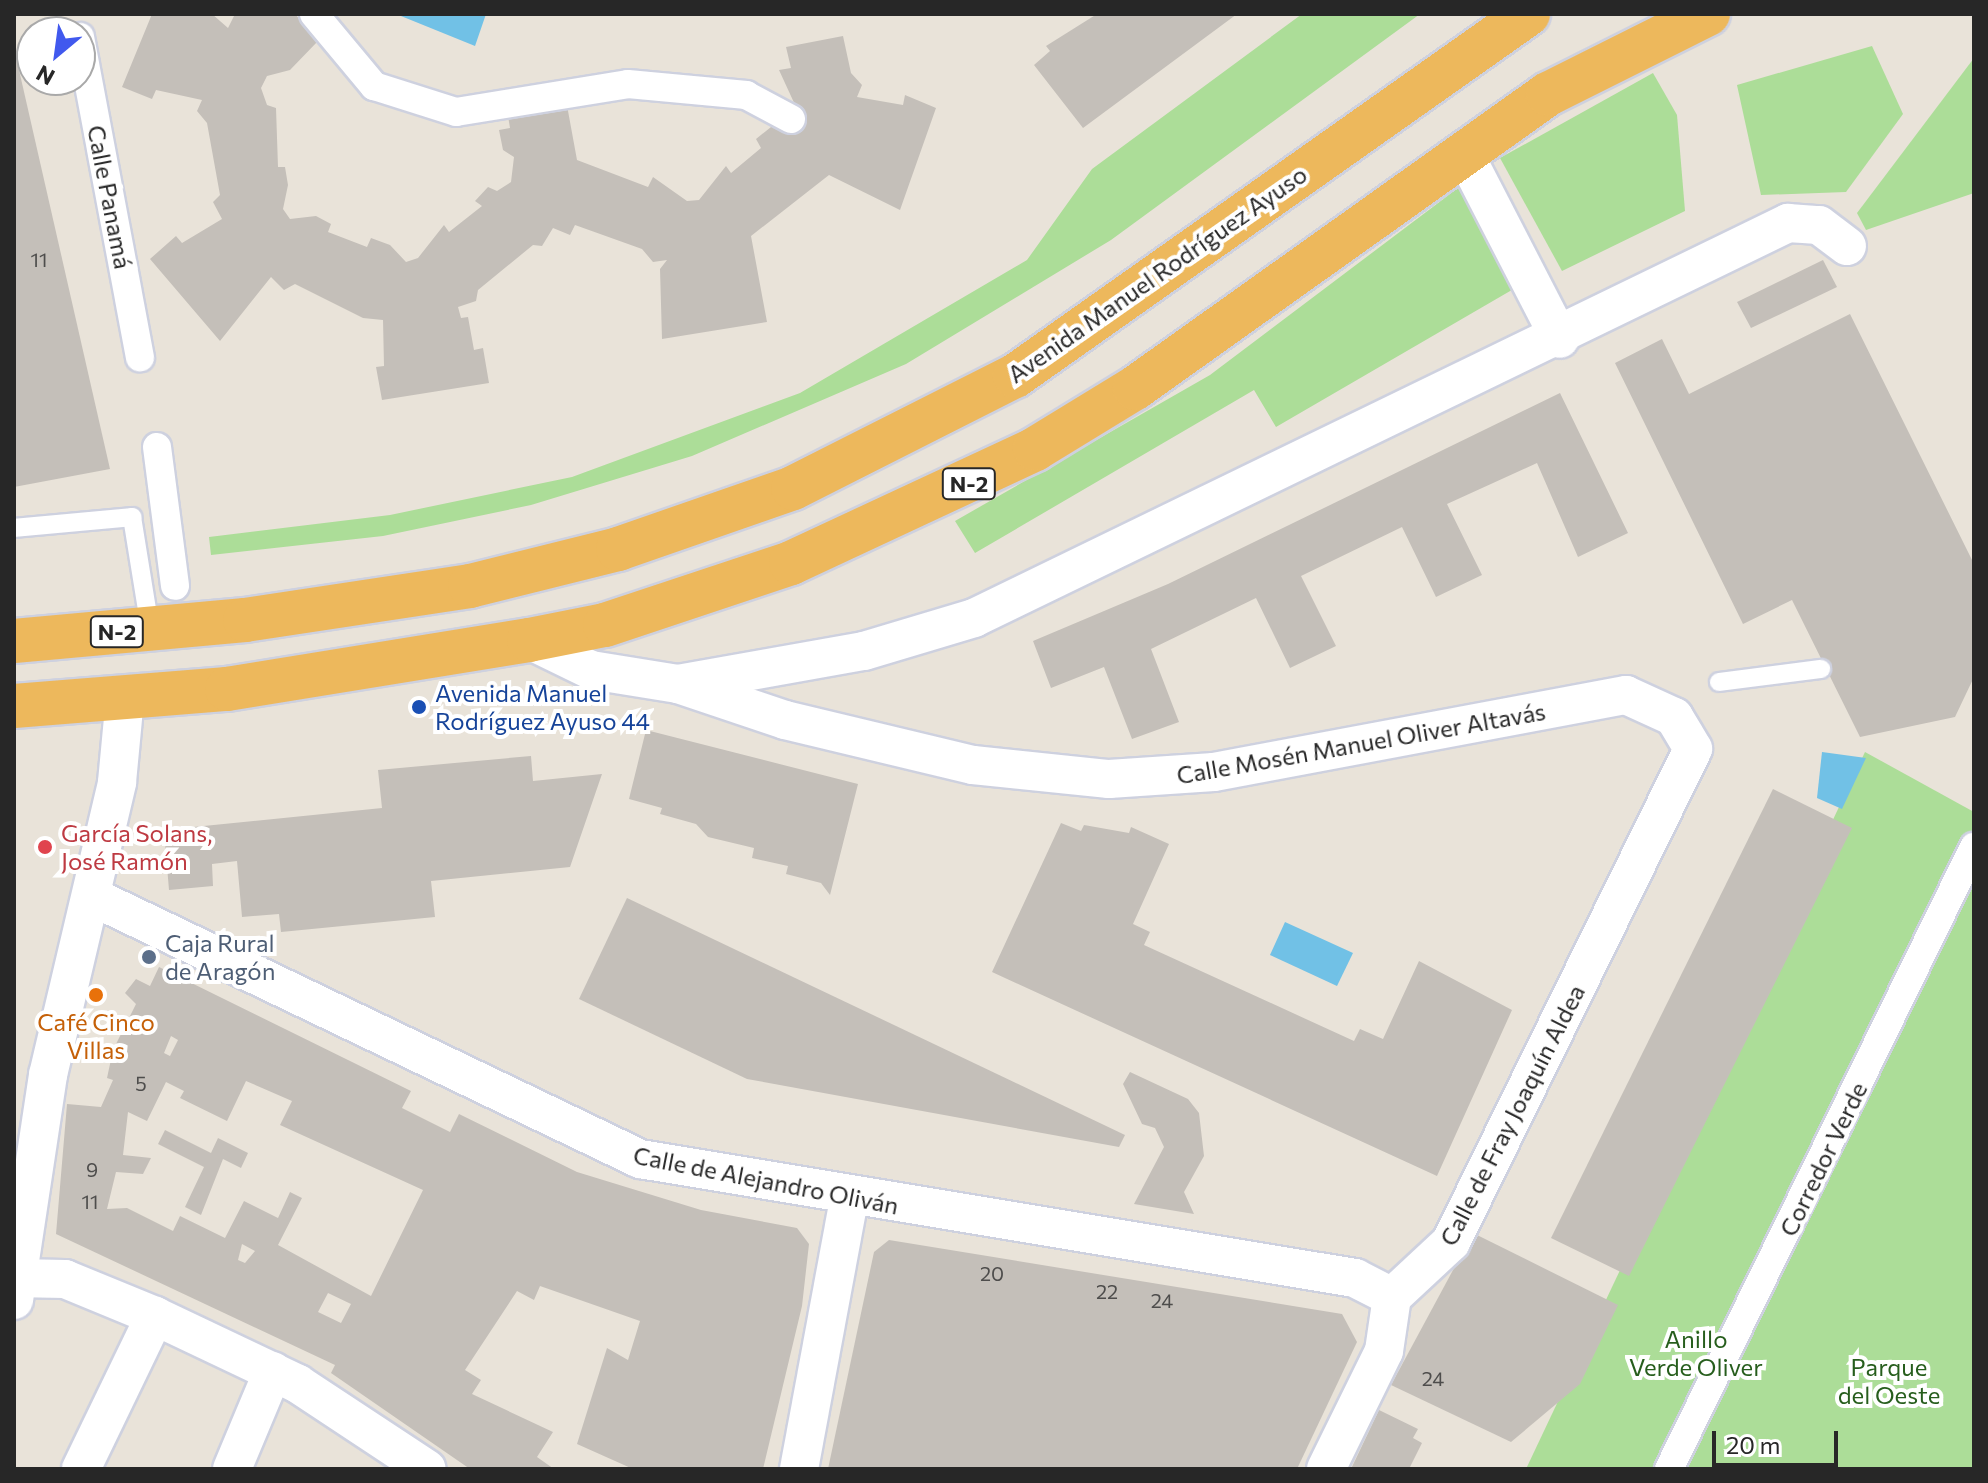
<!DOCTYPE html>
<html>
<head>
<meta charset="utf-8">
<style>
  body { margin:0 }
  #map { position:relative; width:1988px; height:1483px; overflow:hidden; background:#e9e3d9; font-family:Commissioner,sans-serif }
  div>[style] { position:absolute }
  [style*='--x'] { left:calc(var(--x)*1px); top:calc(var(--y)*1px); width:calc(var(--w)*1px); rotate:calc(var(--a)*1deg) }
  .green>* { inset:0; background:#acdd98 }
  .water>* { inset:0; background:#71c1e6 }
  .building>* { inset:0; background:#c4bfb9 }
  .roads { filter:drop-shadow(2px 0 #ced1df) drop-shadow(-2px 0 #ced1df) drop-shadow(0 2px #ced1df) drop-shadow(0 -2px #ced1df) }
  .service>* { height:18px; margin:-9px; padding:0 9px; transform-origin:9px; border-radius:9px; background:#fff }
  .pedestrian>* { height:28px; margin:-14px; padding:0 14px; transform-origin:14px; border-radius:14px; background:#fff }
  .minor>* { height:38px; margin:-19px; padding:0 19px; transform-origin:19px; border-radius:19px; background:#fff }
  .trunk>* { height:44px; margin:-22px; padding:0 22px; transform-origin:22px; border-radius:22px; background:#edb85c }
  .dots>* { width:22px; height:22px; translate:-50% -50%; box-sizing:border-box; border:4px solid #fff; border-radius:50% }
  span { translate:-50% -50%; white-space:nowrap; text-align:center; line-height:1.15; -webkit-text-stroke:8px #fff; paint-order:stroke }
  .number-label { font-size:20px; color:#4e4d4c }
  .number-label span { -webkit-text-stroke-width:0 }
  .shield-label span { padding:2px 6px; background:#fff; border:2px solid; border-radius:6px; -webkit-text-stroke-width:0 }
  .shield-label { font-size:22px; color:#272727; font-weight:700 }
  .street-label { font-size:24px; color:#272727 }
  .transit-label { font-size:24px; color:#164399 }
  .left { translate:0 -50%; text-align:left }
  .health-label { font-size:24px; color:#be3a42 }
  .service-label { font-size:24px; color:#4e5e75 }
  .food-label { font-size:24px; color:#c56008 }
  .park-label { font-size:24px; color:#275e1d }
  .frame { position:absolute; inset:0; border:16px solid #272727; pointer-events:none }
  .north { position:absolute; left:16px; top:16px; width:80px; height:80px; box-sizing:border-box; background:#fff; border:2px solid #a9a9a9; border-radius:50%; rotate:209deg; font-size:22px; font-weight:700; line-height:32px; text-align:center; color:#272727 }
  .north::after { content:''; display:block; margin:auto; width:28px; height:36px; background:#4159ee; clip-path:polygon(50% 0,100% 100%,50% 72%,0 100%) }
  .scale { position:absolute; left:1712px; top:1431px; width:126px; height:36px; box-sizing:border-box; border:4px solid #272727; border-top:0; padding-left:10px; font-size:24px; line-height:28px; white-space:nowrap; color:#272727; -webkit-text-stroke:6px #fff; paint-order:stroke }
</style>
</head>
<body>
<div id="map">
  <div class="green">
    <div style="clip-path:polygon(1302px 14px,1420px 14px,1111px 240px,906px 364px,692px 456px,531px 505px,383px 536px,211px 555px,209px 537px,390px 515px,572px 477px,800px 393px,1027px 260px,1092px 169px)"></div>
    <div style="clip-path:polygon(1872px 46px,1903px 114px,1846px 192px,1761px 195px,1737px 85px)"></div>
    <div style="clip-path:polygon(1974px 58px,1974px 193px,1866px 230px,1857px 213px)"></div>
    <div style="clip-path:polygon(1653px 73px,1677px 115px,1685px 211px,1562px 271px,1500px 158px)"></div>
    <div style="clip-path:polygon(1462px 185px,1517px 287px,1276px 427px,1254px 390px,975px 553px,955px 521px,1210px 375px)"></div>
    <div style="clip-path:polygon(1865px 752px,1974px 812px,1974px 1469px,1526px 1469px)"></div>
  </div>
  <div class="water">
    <div style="clip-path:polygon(396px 14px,486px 14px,475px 46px)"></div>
    <div style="clip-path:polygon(1822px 752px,1866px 758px,1842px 809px,1817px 798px)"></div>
    <div style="clip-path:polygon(1285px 922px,1353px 953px,1337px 986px,1270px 955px)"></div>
  </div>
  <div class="building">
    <div style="clip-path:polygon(152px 14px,212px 14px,228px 28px,235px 14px,295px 14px,318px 41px,290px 70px,267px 76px,261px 88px,267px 105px,276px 108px,278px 167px,285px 167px,288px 185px,283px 209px,290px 219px,316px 216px,331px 224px,328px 232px,367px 247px,371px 238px,390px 245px,406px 262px,418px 258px,444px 225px,449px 232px,482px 206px,475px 201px,488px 187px,497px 191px,511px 182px,514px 157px,503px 150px,499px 130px,510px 128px,507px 110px,566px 100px,577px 160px,648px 187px,653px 177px,687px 201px,699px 200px,726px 166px,731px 173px,761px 148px,756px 139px,796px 107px,779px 70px,791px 68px,786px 47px,843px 36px,851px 73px,862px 85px,857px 97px,903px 105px,905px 95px,936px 108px,900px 210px,829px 175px,751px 236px,767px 322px,662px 339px,660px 269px,667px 260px,653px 262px,642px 249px,575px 225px,570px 235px,553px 228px,542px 246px,533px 245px,478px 290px,476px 301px,458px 307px,461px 318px,468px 317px,474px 350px,483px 348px,489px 383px,382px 400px,376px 367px,384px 366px,383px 320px,363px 318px,295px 284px,284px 290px,271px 277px,220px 341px,150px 259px,176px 236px,182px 243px,222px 219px,213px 202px,220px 195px,207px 123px,197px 111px,202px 100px,156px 90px,152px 99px,122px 87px)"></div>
    <div style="clip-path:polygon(1097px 14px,1237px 14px,1083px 128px,1034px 65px,1050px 51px,1046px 46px)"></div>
    <div style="clip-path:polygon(14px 48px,110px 469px,14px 487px)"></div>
    <div style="clip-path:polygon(1823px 260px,1837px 287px,1751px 328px,1737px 302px)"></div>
    <div style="clip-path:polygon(1850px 314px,1974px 564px,1974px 677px,1955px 717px,1860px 737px,1792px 600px,1743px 624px,1615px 363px,1662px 339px,1689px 394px)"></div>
    <div style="clip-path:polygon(1560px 393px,1628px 533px,1578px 557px,1537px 463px,1447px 504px,1482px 575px,1436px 597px,1402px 527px,1301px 576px,1336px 646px,1290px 668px,1256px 598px,1151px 649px,1179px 722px,1132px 739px,1104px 667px,1051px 688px,1033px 641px,1168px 584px)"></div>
    <div style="clip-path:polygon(646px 730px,858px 784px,830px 895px,821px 883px,786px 874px,788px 866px,752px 858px,754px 848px,708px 837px,696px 824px,660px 814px,662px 808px,629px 799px)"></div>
    <div style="clip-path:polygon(531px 756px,533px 781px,602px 774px,570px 867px,431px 881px,435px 917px,281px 932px,279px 914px,242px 917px,237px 861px,212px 864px,213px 886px,169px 890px,164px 830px,382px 808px,378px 770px)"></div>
    <div style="clip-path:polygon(1773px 789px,1852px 828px,1629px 1276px,1551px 1238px)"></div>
    <div style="clip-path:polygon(1061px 823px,1081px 831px,1084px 825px,1129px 833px,1131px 827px,1169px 844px,1133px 924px,1150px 932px,1144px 945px,1354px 1041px,1360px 1029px,1383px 1039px,1419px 961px,1512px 1010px,1437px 1176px,992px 972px)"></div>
    <div style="clip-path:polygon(627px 898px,976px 1064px,1125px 1135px,1119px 1147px,747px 1079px,579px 999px)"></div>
    <div style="clip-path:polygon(evenodd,159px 967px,411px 1091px,402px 1108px,450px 1132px,459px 1114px,577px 1172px,701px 1210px,797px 1228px,809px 1244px,802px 1306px,763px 1469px,633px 1469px,577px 1444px,607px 1348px,628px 1360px,640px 1321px,540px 1286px,534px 1300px,517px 1291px,465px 1370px,481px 1380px,472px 1394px,553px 1432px,537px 1457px,554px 1469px,470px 1469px,331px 1373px,335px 1365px,56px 1234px,67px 1104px,101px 1107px,113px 1080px,107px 1078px,113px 1050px,136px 1004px,125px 993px,136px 979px,150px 986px,159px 967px,171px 1036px,178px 1040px,170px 1056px,164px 1053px,171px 1036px,159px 967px,246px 1081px,292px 1101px,280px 1125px,423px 1190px,371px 1296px,278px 1245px,302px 1198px,290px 1192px,278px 1218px,244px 1201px,225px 1238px,180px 1216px,173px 1231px,127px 1208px,107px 1209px,116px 1172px,143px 1174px,151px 1158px,123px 1155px,128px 1112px,147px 1121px,166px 1082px,184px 1091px,180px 1098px,227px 1121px,246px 1081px,159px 967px,242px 1244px,255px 1251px,245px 1263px,238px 1260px,242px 1244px,159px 967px,328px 1293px,351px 1304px,341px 1323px,318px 1312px,328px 1293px)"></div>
    <div style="clip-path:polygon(1130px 1072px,1188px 1099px,1199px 1113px,1204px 1156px,1184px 1192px,1194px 1214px,1134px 1204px,1164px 1147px,1155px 1128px,1142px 1124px,1123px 1084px)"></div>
    <div style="clip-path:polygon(165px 1130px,211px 1153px,218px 1138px,248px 1153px,241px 1168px,223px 1159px,201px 1215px,185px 1207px,204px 1167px,158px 1144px)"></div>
    <div style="clip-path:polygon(1473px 1233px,1618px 1305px,1580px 1384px,1511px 1442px,1391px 1385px)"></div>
    <div style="clip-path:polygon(889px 1240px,1342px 1314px,1357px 1342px,1297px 1469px,828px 1469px,874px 1252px)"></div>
    <div style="clip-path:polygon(1379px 1410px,1418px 1429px,1413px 1438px,1422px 1443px,1409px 1469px,1351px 1469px)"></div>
  </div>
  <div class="roads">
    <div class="service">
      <div style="--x:14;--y:528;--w:119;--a:-5.3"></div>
      <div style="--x:132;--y:517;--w:112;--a:80.8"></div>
      <div style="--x:1719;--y:682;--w:103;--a:-7.3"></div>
    </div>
    <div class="pedestrian">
      <div style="--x:314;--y:14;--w:94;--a:50.2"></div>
      <div style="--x:374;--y:86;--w:86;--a:17.6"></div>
      <div style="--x:456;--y:112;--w:174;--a:-9.2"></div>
      <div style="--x:628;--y:84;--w:119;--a:5.3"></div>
      <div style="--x:746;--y:95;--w:51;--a:28.1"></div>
      <div style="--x:80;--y:37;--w:326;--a:79.4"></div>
      <div style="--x:157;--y:447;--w:140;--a:82.6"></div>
      <div style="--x:1669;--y:1469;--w:693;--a:-63.88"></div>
    </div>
    <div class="minor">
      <div style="--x:1464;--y:153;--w:209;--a:62.7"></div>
      <div style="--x:529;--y:640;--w:69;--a:25.8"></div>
      <div style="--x:591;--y:670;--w:88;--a:9.1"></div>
      <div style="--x:678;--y:684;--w:189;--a:-10.1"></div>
      <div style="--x:864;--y:651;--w:115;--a:-16.7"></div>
      <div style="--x:974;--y:618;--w:905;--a:-25.89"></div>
      <div style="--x:1788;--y:223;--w:31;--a:4"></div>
      <div style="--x:1819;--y:225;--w:35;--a:37"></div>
      <div style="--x:678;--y:684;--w:113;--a:18.6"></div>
      <div style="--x:785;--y:720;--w:193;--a:13.5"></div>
      <div style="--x:973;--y:765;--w:137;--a:5.9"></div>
      <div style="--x:1109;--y:779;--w:105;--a:-3.8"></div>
      <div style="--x:1214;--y:772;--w:419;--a:-10.6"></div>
      <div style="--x:1626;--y:695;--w:53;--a:24.6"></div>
      <div style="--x:1674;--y:717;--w:37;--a:59"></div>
      <div style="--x:1693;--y:749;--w:549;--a:116.15"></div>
      <div style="--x:1451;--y:1242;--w:81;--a:137"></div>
      <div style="--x:93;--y:897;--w:607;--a:25.59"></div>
      <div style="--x:640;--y:1159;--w:725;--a:9.45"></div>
      <div style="--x:1355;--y:1278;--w:42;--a:27.2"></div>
      <div style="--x:14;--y:1278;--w:51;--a:1.1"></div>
      <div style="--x:65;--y:1279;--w:97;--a:22.3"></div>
      <div style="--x:155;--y:1316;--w:158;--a:25.4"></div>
      <div style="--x:298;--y:1384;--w:154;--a:33.4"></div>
      <div style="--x:14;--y:1300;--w:228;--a:-81.4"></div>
      <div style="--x:48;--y:1075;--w:301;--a:-76.7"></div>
      <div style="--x:117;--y:782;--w:85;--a:-84.6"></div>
      <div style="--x:81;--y:1469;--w:170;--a:-64.2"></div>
      <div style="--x:232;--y:1469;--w:106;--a:-67.3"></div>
      <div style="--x:799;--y:1469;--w:275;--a:-79.5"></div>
      <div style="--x:1326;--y:1469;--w:131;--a:-63.8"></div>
      <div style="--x:1384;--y:1351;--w:55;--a:-81.6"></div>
    </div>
    <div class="trunk">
      <div style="--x:14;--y:641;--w:232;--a:-5.2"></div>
      <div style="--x:245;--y:620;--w:228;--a:-8.6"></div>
      <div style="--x:470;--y:586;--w:153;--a:-14"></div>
      <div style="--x:618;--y:549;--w:185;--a:-19.2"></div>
      <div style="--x:793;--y:488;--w:249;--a:-26.8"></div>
      <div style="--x:1015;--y:376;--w:628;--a:-35.21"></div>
      <div style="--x:14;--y:706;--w:214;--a:-4.6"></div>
      <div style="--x:227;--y:689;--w:306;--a:-9.2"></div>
      <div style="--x:529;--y:640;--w:77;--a:-11.2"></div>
      <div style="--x:605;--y:625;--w:196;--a:-18.4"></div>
      <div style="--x:791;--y:563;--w:269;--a:-25"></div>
      <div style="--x:1035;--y:449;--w:117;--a:-31.4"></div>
      <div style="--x:1135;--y:388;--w:507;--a:-35.45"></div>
      <div style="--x:1548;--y:94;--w:179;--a:-26.6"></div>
    </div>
  </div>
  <div class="dots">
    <div style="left:419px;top:707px;background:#1a4fb4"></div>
    <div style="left:45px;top:847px;background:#e0444e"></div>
    <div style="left:149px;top:957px;background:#5c6f8a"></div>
    <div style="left:96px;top:995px;background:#e8710a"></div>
  </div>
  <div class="number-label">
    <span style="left:39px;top:259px">11</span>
    <span style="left:141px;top:1083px">5</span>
    <span style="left:92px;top:1169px">9</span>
    <span style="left:90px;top:1201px">11</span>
    <span style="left:992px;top:1273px">20</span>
    <span style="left:1107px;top:1291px">22</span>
    <span style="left:1162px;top:1300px">24</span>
    <span style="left:1433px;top:1378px">24</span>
  </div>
  <div class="shield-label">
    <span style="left:969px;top:484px">N-2</span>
    <span style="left:117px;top:632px">N-2</span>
  </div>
  <div class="street-label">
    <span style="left:110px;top:197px;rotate:79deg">Calle Panamá</span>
    <span style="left:1157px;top:274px;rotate:-35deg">Avenida Manuel Rodríguez Ayuso</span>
    <span style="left:1361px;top:743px;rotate:-10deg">Calle Mosén Manuel Oliver Altavás</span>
    <span style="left:1512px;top:1115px;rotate:-63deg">Calle de Fray Joaquín Aldea</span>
    <span style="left:1823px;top:1159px;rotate:-64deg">Corredor Verde</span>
    <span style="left:766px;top:1180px;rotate:11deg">Calle de Alejandro Oliván</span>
  </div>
  <div class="transit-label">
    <span class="left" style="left:435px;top:707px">Avenida Manuel<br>Rodríguez Ayuso 44</span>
  </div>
  <div class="health-label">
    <span class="left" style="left:61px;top:847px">García Solans,<br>José Ramón</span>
  </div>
  <div class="service-label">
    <span class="left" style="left:165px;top:957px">Caja Rural<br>de Aragón</span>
  </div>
  <div class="food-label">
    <span style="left:96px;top:1036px">Café Cinco<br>Villas</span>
  </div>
  <div class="park-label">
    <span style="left:1696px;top:1353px">Anillo<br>Verde Oliver</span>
    <span style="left:1889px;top:1381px">Parque<br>del Oeste</span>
  </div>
  <div class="frame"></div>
  <div class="north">N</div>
  <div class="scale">20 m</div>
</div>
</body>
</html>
